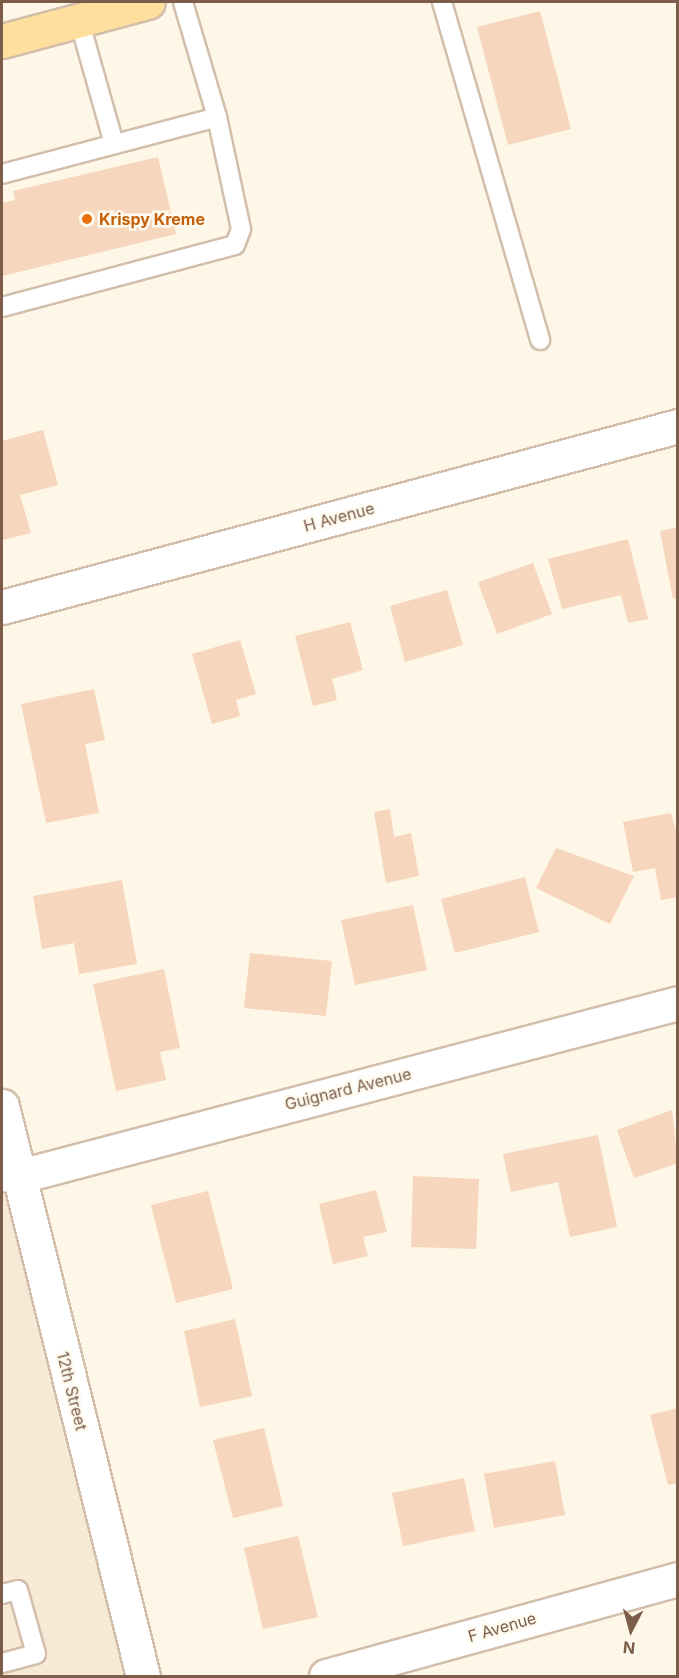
<!DOCTYPE html>
<html>
<head>
<meta charset="utf-8">
<style>
  body { margin:0 }
  #map { position:relative; width:679px; height:1678px; overflow:hidden; background:#fef6e7; font-family:Inter,sans-serif }
  div>[style] { position:absolute }
  [style*='--x'] { left:calc(var(--x)*1px); top:calc(var(--y)*1px); width:calc(var(--w)*1px); rotate:calc(var(--a)*1deg) }
  .residential>* { inset:0; background:#f6e9d5 }
  .building>* { inset:0; background:#f6d6bc }
  .roads { filter:drop-shadow(2px 0 #d2beab) drop-shadow(-2px 0 #d2beab) drop-shadow(0 2px #d2beab) drop-shadow(0 -2px #d2beab) }
  .service>* { height:18px; margin:-9px; padding:0 9px; transform-origin:9px; border-radius:9px; background:#fff }
  .minor>* { height:33px; margin:-16.5px; padding:0 16.5px; transform-origin:16.5px; border-radius:16.5px; background:#fff }
  .secondary>* { height:33px; margin:-16.5px; padding:0 16.5px; transform-origin:16.5px; border-radius:16.5px; background:#fff }
  .primary>* { height:33px; margin:-16.5px; padding:0 16.5px; transform-origin:16.5px; border-radius:16.5px; background:#ffdf9d }
  .dots>* { width:16px; height:16px; translate:-50% -50%; box-sizing:border-box; border:3px solid #fffaef; border-radius:50% }
  span { translate:-50% -50%; white-space:nowrap; text-align:center; line-height:1.15; -webkit-text-stroke:5px #fffaef; paint-order:stroke }
  .food-label { font-size:16px; color:#c56008; font-weight:700 }
  .left { translate:0 -50%; text-align:left }
  .street-label { font-size:16px; color:#7b5d49 }
  .frame { position:absolute; inset:0; border:3px solid #7b5d49; pointer-events:none }
  .north { position:absolute; left:601px; top:1600px; width:60px; height:60px; -webkit-text-stroke:4px #fffaef; paint-order:stroke; rotate:186deg; font-size:16px; font-weight:700; line-height:24px; text-align:center; color:#7b5d49 }
  .north::after { content:''; display:block; margin:auto; width:21px; height:27px; background:#7b5d49; clip-path:polygon(50% 0,100% 100%,50% 72%,0 100%) }
</style>
</head>
<body>
<div id="map">
  <div class="residential">
    <div style="clip-path:polygon(2px 1106px,143px 1676px,2px 1676px)"></div>
  </div>
  <div class="building">
    <div style="clip-path:polygon(540px 11px,571px 129px,508px 145px,477px 27px)"></div>
    <div style="clip-path:polygon(158px 157px,176px 234px,2px 276px,2px 203px,15px 200px,13px 191px)"></div>
    <div style="clip-path:polygon(43px 430px,58px 485px,20px 495px,31px 533px,2px 540px,2px 441px)"></div>
    <div style="clip-path:polygon(678px 527px,678px 598px,673px 599px,660px 531px)"></div>
    <div style="clip-path:polygon(628px 539px,648px 619px,628px 623px,621px 595px,562px 609px,548px 559px)"></div>
    <div style="clip-path:polygon(533px 563px,552px 614px,497px 634px,478px 582px)"></div>
    <div style="clip-path:polygon(447px 590px,463px 645px,405px 662px,390px 606px)"></div>
    <div style="clip-path:polygon(350px 622px,363px 670px,332px 679px,337px 700px,313px 706px,295px 636px)"></div>
    <div style="clip-path:polygon(240px 640px,256px 694px,236px 700px,240px 716px,212px 724px,192px 654px)"></div>
    <div style="clip-path:polygon(94px 689px,105px 740px,85px 744px,99px 813px,46px 823px,21px 704px)"></div>
    <div style="clip-path:polygon(390px 809px,394px 837px,411px 833px,419px 876px,386px 883px,374px 812px)"></div>
    <div style="clip-path:polygon(671px 813px,678px 838px,678px 897px,661px 900px,655px 868px,633px 872px,623px 822px)"></div>
    <div style="clip-path:polygon(556px 848px,634px 876px,610px 924px,536px 888px)"></div>
    <div style="clip-path:polygon(525px 877px,539px 932px,455px 953px,441px 899px)"></div>
    <div style="clip-path:polygon(122px 880px,137px 964px,79px 974px,74px 943px,42px 949px,33px 896px)"></div>
    <div style="clip-path:polygon(413px 905px,427px 970px,355px 985px,341px 920px)"></div>
    <div style="clip-path:polygon(250px 953px,332px 961px,326px 1016px,244px 1008px)"></div>
    <div style="clip-path:polygon(164px 969px,180px 1048px,160px 1052px,166px 1080px,116px 1091px,93px 984px)"></div>
    <div style="clip-path:polygon(672px 1110px,678px 1163px,634px 1178px,617px 1130px)"></div>
    <div style="clip-path:polygon(598px 1135px,617px 1227px,570px 1237px,558px 1182px,511px 1192px,503px 1154px)"></div>
    <div style="clip-path:polygon(413px 1176px,479px 1179px,476px 1249px,411px 1247px)"></div>
    <div style="clip-path:polygon(376px 1190px,387px 1232px,363px 1237px,368px 1256px,333px 1264px,319px 1204px)"></div>
    <div style="clip-path:polygon(208px 1191px,233px 1289px,176px 1303px,151px 1205px)"></div>
    <div style="clip-path:polygon(235px 1319px,252px 1396px,200px 1407px,184px 1331px)"></div>
    <div style="clip-path:polygon(678px 1408px,678px 1483px,668px 1485px,650px 1415px)"></div>
    <div style="clip-path:polygon(264px 1428px,283px 1506px,233px 1518px,213px 1440px)"></div>
    <div style="clip-path:polygon(555px 1461px,565px 1515px,494px 1528px,484px 1474px)"></div>
    <div style="clip-path:polygon(464px 1478px,475px 1531px,403px 1546px,392px 1493px)"></div>
    <div style="clip-path:polygon(298px 1536px,318px 1617px,263px 1629px,244px 1548px)"></div>
  </div>
  <div class="roads">
    <div class="service">
      <div style="--x:442;--y:2;--w:352;--a:73.8"></div>
      <div style="--x:79;--y:20;--w:129;--a:74.2"></div>
      <div style="--x:2;--y:174;--w:222;--a:-14.8"></div>
      <div style="--x:217;--y:117;--w:120;--a:-106.5"></div>
      <div style="--x:2;--y:307;--w:241;--a:-14.9"></div>
      <div style="--x:235;--y:245;--w:17;--a:-69"></div>
      <div style="--x:241;--y:229;--w:115;--a:-102.1"></div>
      <div style="--x:2;--y:1594;--w:16;--a:-14"></div>
      <div style="--x:18;--y:1590;--w:66;--a:74.3"></div>
      <div style="--x:36;--y:1654;--w:35;--a:165"></div>
    </div>
    <div class="minor">
      <div style="--x:2;--y:607;--w:700;--a:-14.99"></div>
      <div style="--x:2;--y:1174;--w:18;--a:6"></div>
      <div style="--x:20;--y:1176;--w:680;--a:-14.73"></div>
      <div style="--x:326;--y:1676;--w:365;--a:-15.4"></div>
    </div>
    <div class="secondary">
      <div style="--x:2;--y:1106;--w:587;--a:76.11"></div>
    </div>
    <div class="primary">
      <div style="--x:2;--y:41;--w:151;--a:-15"></div>
    </div>
  </div>
  <div class="dots">
    <div style="left:87px;top:219px;background:#e8710a"></div>
  </div>
  <div class="food-label">
    <span class="left" style="left:99px;top:219px">Krispy Kreme</span>
  </div>
  <div class="street-label">
    <span style="left:339px;top:517px;rotate:-15deg">H Avenue</span>
    <span style="left:348px;top:1089px;rotate:-14deg">Guignard Avenue</span>
    <span style="left:72px;top:1391px;rotate:76deg">12th Street</span>
    <span style="left:502px;top:1627px;rotate:-16deg">F Avenue</span>
  </div>
  <div class="frame"></div>
  <div class="north">N</div>
</div>
</body>
</html>
